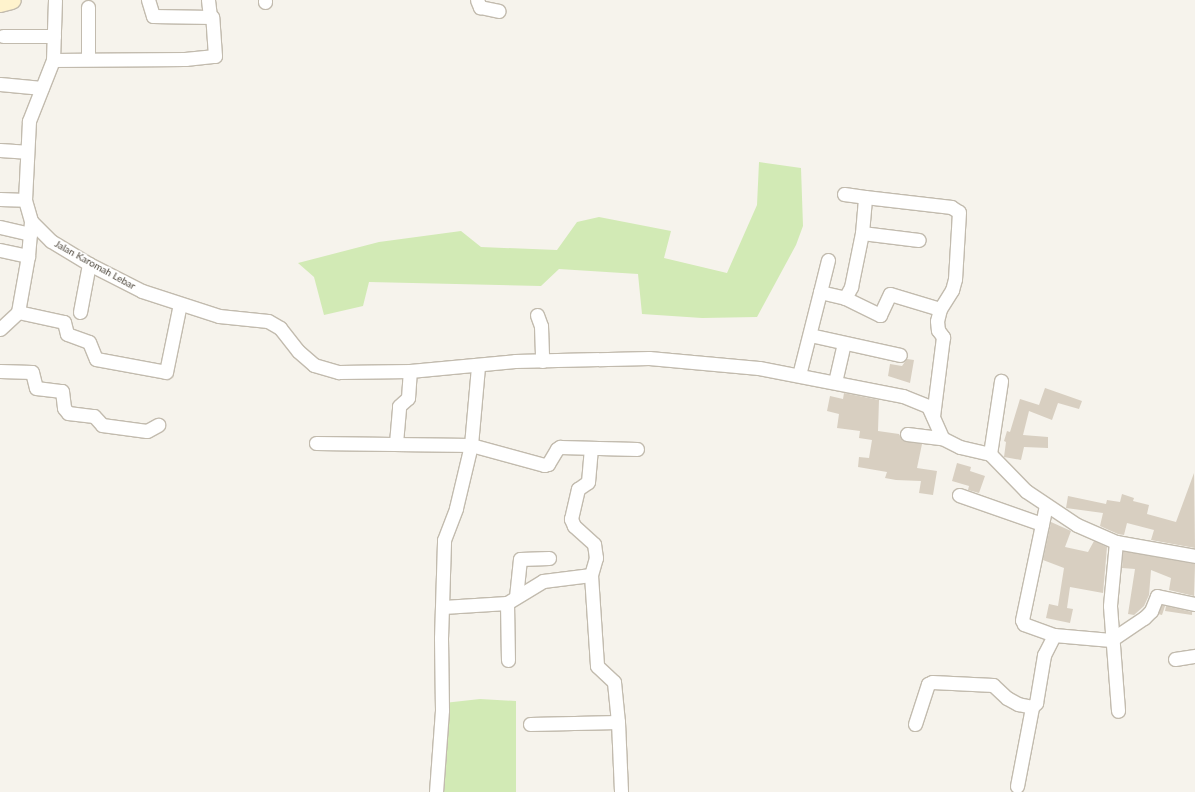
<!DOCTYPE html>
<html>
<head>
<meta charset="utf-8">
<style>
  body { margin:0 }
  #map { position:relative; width:1195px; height:792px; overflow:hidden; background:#f6f3ec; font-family:Lato,sans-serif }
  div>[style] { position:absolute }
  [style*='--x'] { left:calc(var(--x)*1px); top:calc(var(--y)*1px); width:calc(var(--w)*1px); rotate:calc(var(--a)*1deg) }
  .green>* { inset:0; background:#d2eab5 }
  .building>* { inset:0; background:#d8cfc1 }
  .roads { filter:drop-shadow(1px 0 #c2bbae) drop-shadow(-1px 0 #c2bbae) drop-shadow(0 1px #c2bbae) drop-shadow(0 -1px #c2bbae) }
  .street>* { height:13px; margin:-6.5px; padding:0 6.5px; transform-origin:6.5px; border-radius:6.5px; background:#fff }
  .secondary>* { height:18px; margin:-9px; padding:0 9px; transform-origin:9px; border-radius:9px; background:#fff3cd }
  span { translate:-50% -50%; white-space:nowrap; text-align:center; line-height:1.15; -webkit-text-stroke:3px #fff; paint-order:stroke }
  .street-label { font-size:10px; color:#4b4439 }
</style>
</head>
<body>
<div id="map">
  <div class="green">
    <div style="clip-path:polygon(759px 162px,801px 168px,803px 226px,796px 245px,757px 317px,702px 318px,642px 314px,638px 274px,559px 269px,541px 286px,369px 282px,363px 306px,324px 315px,314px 277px,298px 263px,379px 242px,461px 231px,481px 247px,557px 250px,577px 222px,599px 217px,671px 231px,664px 258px,727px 273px,757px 205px)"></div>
    <div style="clip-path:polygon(480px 699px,516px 701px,516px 792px,442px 792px,444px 703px)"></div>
  </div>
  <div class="building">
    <div style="clip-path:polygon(907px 359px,914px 360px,910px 383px,888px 376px,890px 364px,902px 366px)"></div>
    <div style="clip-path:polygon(1045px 388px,1082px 401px,1079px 409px,1058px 403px,1052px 420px,1029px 411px,1023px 435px,1048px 437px,1048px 448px,1024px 447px,1021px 460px,1004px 457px,1006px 442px,1004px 441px,1007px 431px,1010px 432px,1020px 399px,1039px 405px)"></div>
    <div style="clip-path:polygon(844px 393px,879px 400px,878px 431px,899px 434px,903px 441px,922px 444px,917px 468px,937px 471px,933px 495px,919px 493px,921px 481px,896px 480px,885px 478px,887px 472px,858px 467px,859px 457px,869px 458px,872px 440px,859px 438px,860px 431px,837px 428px,839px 414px,827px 411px,830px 396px,843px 399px)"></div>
    <div style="clip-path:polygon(957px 463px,971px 467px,970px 471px,985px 476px,979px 493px,968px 490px,969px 486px,952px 481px)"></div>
    <div style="clip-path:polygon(1194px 473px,1195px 548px,1151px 540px,1154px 530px,1127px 523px,1124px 535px,1118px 534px,1100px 526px,1103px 513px,1066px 508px,1068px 496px,1106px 504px,1107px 500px,1120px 502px,1122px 494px,1134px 498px,1133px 501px,1149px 505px,1147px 514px,1176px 522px)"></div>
    <div style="clip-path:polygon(1051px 522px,1071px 531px,1065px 547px,1088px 552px,1094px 541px,1107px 547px,1103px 593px,1070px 587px,1067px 608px,1073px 609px,1070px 623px,1046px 618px,1049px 604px,1058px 606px,1064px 568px,1043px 560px)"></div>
    <div style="clip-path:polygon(1123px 551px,1195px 564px,1194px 596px,1169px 590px,1171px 578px,1151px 570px,1149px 595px,1144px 606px,1134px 615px,1128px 614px,1135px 569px,1122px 568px)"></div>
    <div style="clip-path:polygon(1162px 605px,1165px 606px,1162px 615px,1158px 614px)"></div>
    <div style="clip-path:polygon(1166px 606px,1192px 612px,1192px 615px,1165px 611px)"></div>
  </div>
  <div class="roads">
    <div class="street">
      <div style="--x:55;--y:0;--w:60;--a:91.9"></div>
      <div style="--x:53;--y:60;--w:66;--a:111.5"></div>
      <div style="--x:29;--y:121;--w:79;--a:92.9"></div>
      <div style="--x:25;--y:200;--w:22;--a:74"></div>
      <div style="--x:31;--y:221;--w:28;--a:45"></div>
      <div style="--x:51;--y:241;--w:44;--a:31.2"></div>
      <div style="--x:89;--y:264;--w:59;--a:27"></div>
      <div style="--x:142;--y:291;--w:81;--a:18"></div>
      <div style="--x:219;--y:316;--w:49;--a:5.8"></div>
      <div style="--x:268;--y:321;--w:14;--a:30"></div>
      <div style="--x:280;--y:328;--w:29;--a:52"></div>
      <div style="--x:298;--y:351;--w:21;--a:41"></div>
      <div style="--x:314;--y:365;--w:26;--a:16"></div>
      <div style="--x:339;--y:372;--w:71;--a:-0.8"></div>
      <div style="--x:410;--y:371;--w:105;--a:-5.4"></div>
      <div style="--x:515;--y:361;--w:134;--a:-1.3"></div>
      <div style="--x:649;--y:358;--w:110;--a:5.2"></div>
      <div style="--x:759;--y:368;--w:147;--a:11"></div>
      <div style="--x:903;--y:396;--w:27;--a:22"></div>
      <div style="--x:928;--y:406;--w:35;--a:66"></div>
      <div style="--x:942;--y:438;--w:20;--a:27"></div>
      <div style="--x:960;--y:447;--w:31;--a:13"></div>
      <div style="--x:990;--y:454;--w:52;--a:45.8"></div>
      <div style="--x:1026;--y:491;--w:61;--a:33.7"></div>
      <div style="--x:1077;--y:525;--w:43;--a:23.6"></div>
      <div style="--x:1116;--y:542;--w:80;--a:10"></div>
      <div style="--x:208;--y:0;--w:17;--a:83"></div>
      <div style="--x:265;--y:0;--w:2;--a:90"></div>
      <div style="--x:477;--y:0;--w:8;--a:67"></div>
      <div style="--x:480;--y:7;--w:19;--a:12"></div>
      <div style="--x:88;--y:7;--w:52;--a:90"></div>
      <div style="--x:3;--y:36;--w:51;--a:0"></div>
      <div style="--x:53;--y:60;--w:132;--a:-0.4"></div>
      <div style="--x:185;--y:59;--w:30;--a:-6"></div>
      <div style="--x:215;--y:56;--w:39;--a:-94"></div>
      <div style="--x:212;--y:17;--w:59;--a:-179"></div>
      <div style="--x:153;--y:16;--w:17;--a:-107"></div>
      <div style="--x:0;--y:84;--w:42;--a:5.4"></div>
      <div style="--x:0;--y:150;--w:26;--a:4"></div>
      <div style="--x:844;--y:194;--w:21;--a:8"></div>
      <div style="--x:0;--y:199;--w:25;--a:2"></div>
      <div style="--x:0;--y:227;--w:31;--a:13"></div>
      <div style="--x:862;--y:233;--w:36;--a:-85"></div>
      <div style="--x:865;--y:197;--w:87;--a:6.6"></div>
      <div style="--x:951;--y:207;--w:9;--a:32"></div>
      <div style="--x:959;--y:212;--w:67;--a:93.4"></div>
      <div style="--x:955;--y:279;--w:11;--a:105"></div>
      <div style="--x:952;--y:290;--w:22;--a:122"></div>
      <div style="--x:940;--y:309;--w:12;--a:104"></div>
      <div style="--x:937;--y:321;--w:9;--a:84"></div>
      <div style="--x:938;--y:330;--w:9;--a:54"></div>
      <div style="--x:943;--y:337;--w:80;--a:97.2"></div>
      <div style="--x:0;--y:250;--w:29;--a:12"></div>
      <div style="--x:820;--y:292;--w:33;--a:-76"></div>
      <div style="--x:845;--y:298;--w:39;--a:26"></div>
      <div style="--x:880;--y:315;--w:23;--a:-65"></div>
      <div style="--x:890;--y:294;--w:52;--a:16.7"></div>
      <div style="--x:18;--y:312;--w:47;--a:12.3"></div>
      <div style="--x:64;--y:322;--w:12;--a:76"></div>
      <div style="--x:67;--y:334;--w:23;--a:20"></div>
      <div style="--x:89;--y:342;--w:18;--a:68"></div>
      <div style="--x:96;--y:359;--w:71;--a:10.5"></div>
      <div style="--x:166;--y:372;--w:69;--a:-78.4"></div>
      <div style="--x:80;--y:312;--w:49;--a:-79.4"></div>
      <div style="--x:537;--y:315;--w:12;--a:70"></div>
      <div style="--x:541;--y:326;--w:35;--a:88"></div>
      <div style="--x:0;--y:329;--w:25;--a:-43"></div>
      <div style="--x:18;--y:312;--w:57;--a:-79.9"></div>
      <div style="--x:28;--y:256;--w:35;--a:-85"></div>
      <div style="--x:810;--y:335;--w:92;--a:12.5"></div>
      <div style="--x:0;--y:371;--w:32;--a:2"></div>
      <div style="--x:32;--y:372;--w:16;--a:76"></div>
      <div style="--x:36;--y:388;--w:26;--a:7"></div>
      <div style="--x:62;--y:391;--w:17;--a:83"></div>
      <div style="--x:64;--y:408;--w:6;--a:51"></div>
      <div style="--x:68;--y:413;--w:26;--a:7"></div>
      <div style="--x:94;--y:416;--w:12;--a:48"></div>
      <div style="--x:102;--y:425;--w:45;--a:7.6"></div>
      <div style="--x:147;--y:431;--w:13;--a:-29"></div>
      <div style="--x:799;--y:375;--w:86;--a:-75.8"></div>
      <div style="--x:820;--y:292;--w:26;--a:13"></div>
      <div style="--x:845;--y:298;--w:13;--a:-61"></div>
      <div style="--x:851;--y:287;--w:55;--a:-78.5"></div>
      <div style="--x:862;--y:233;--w:57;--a:7"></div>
      <div style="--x:835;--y:382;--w:40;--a:-77"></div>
      <div style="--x:907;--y:434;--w:35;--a:7"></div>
      <div style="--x:316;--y:443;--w:155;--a:0.7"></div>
      <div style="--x:471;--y:445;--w:76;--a:15.3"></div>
      <div style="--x:544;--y:465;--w:4;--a:-14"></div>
      <div style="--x:548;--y:464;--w:17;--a:-59"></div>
      <div style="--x:557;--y:449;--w:4;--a:-34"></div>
      <div style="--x:560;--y:447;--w:77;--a:1.5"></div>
      <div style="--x:396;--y:443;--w:37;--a:-85"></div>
      <div style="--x:399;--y:406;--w:12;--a:-42"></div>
      <div style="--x:408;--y:398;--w:27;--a:-86"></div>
      <div style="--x:990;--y:454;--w:74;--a:-81.4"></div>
      <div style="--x:959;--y:495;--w:88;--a:19.3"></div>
      <div style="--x:1116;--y:542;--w:64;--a:95.4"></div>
      <div style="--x:1110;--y:606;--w:105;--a:85.6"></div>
      <div style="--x:591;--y:575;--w:18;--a:-74"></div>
      <div style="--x:596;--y:558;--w:14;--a:-98"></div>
      <div style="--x:594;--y:544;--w:27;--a:-138"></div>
      <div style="--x:574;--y:526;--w:8;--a:-113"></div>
      <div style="--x:571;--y:519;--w:31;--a:-77"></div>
      <div style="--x:578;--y:489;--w:12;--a:-35"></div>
      <div style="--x:588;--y:482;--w:34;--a:-85"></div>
      <div style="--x:516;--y:597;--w:38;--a:-84"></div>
      <div style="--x:520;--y:559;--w:29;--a:-2"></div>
      <div style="--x:507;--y:603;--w:57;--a:89"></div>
      <div style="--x:443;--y:607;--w:64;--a:-3.6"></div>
      <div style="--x:507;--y:603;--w:42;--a:-31.4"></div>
      <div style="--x:543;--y:581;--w:48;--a:-7.1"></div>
      <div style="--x:591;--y:575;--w:91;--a:86.2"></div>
      <div style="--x:597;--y:666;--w:23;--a:43"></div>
      <div style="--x:614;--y:682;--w:40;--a:84.3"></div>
      <div style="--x:1054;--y:635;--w:57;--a:5"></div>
      <div style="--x:1111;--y:640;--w:40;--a:-34"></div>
      <div style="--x:1144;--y:618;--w:10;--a:-45"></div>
      <div style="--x:1151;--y:611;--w:16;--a:-68"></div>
      <div style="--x:1157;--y:596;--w:39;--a:12"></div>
      <div style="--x:1175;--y:659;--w:20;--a:-9"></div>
      <div style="--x:530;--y:724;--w:88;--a:-1.3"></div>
      <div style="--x:618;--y:722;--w:70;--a:87.5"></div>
      <div style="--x:915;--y:724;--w:42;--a:-72"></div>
      <div style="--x:928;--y:684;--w:4;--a:-27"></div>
      <div style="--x:932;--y:682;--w:61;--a:2.8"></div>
      <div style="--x:993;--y:685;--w:19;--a:43"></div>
      <div style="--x:1007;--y:698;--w:13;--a:29"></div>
      <div style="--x:1018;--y:704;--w:14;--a:12"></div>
      <div style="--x:1032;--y:707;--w:6;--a:-45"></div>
      <div style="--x:1036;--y:703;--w:49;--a:-80.5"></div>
      <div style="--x:1044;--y:655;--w:22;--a:-63"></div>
      <div style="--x:1054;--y:635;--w:32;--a:-160"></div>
      <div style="--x:1024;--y:624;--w:4;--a:-117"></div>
      <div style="--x:1022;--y:620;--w:117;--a:-78.2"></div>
      <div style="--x:1017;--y:786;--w:80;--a:-79.2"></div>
      <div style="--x:436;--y:792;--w:82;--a:-85.8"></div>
      <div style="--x:442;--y:710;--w:72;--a:-90.8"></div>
      <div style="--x:441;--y:638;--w:98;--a:-88.2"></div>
      <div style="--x:444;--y:540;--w:34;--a:-69"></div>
      <div style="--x:456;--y:508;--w:65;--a:-76.6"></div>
      <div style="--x:471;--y:445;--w:79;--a:-84.9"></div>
    </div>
    <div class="secondary">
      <div style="--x:0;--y:3;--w:12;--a:-14"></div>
    </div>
  </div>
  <div class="street-label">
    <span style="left:95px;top:265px;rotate:29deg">Jalan Karomah Lebar</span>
  </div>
</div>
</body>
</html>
